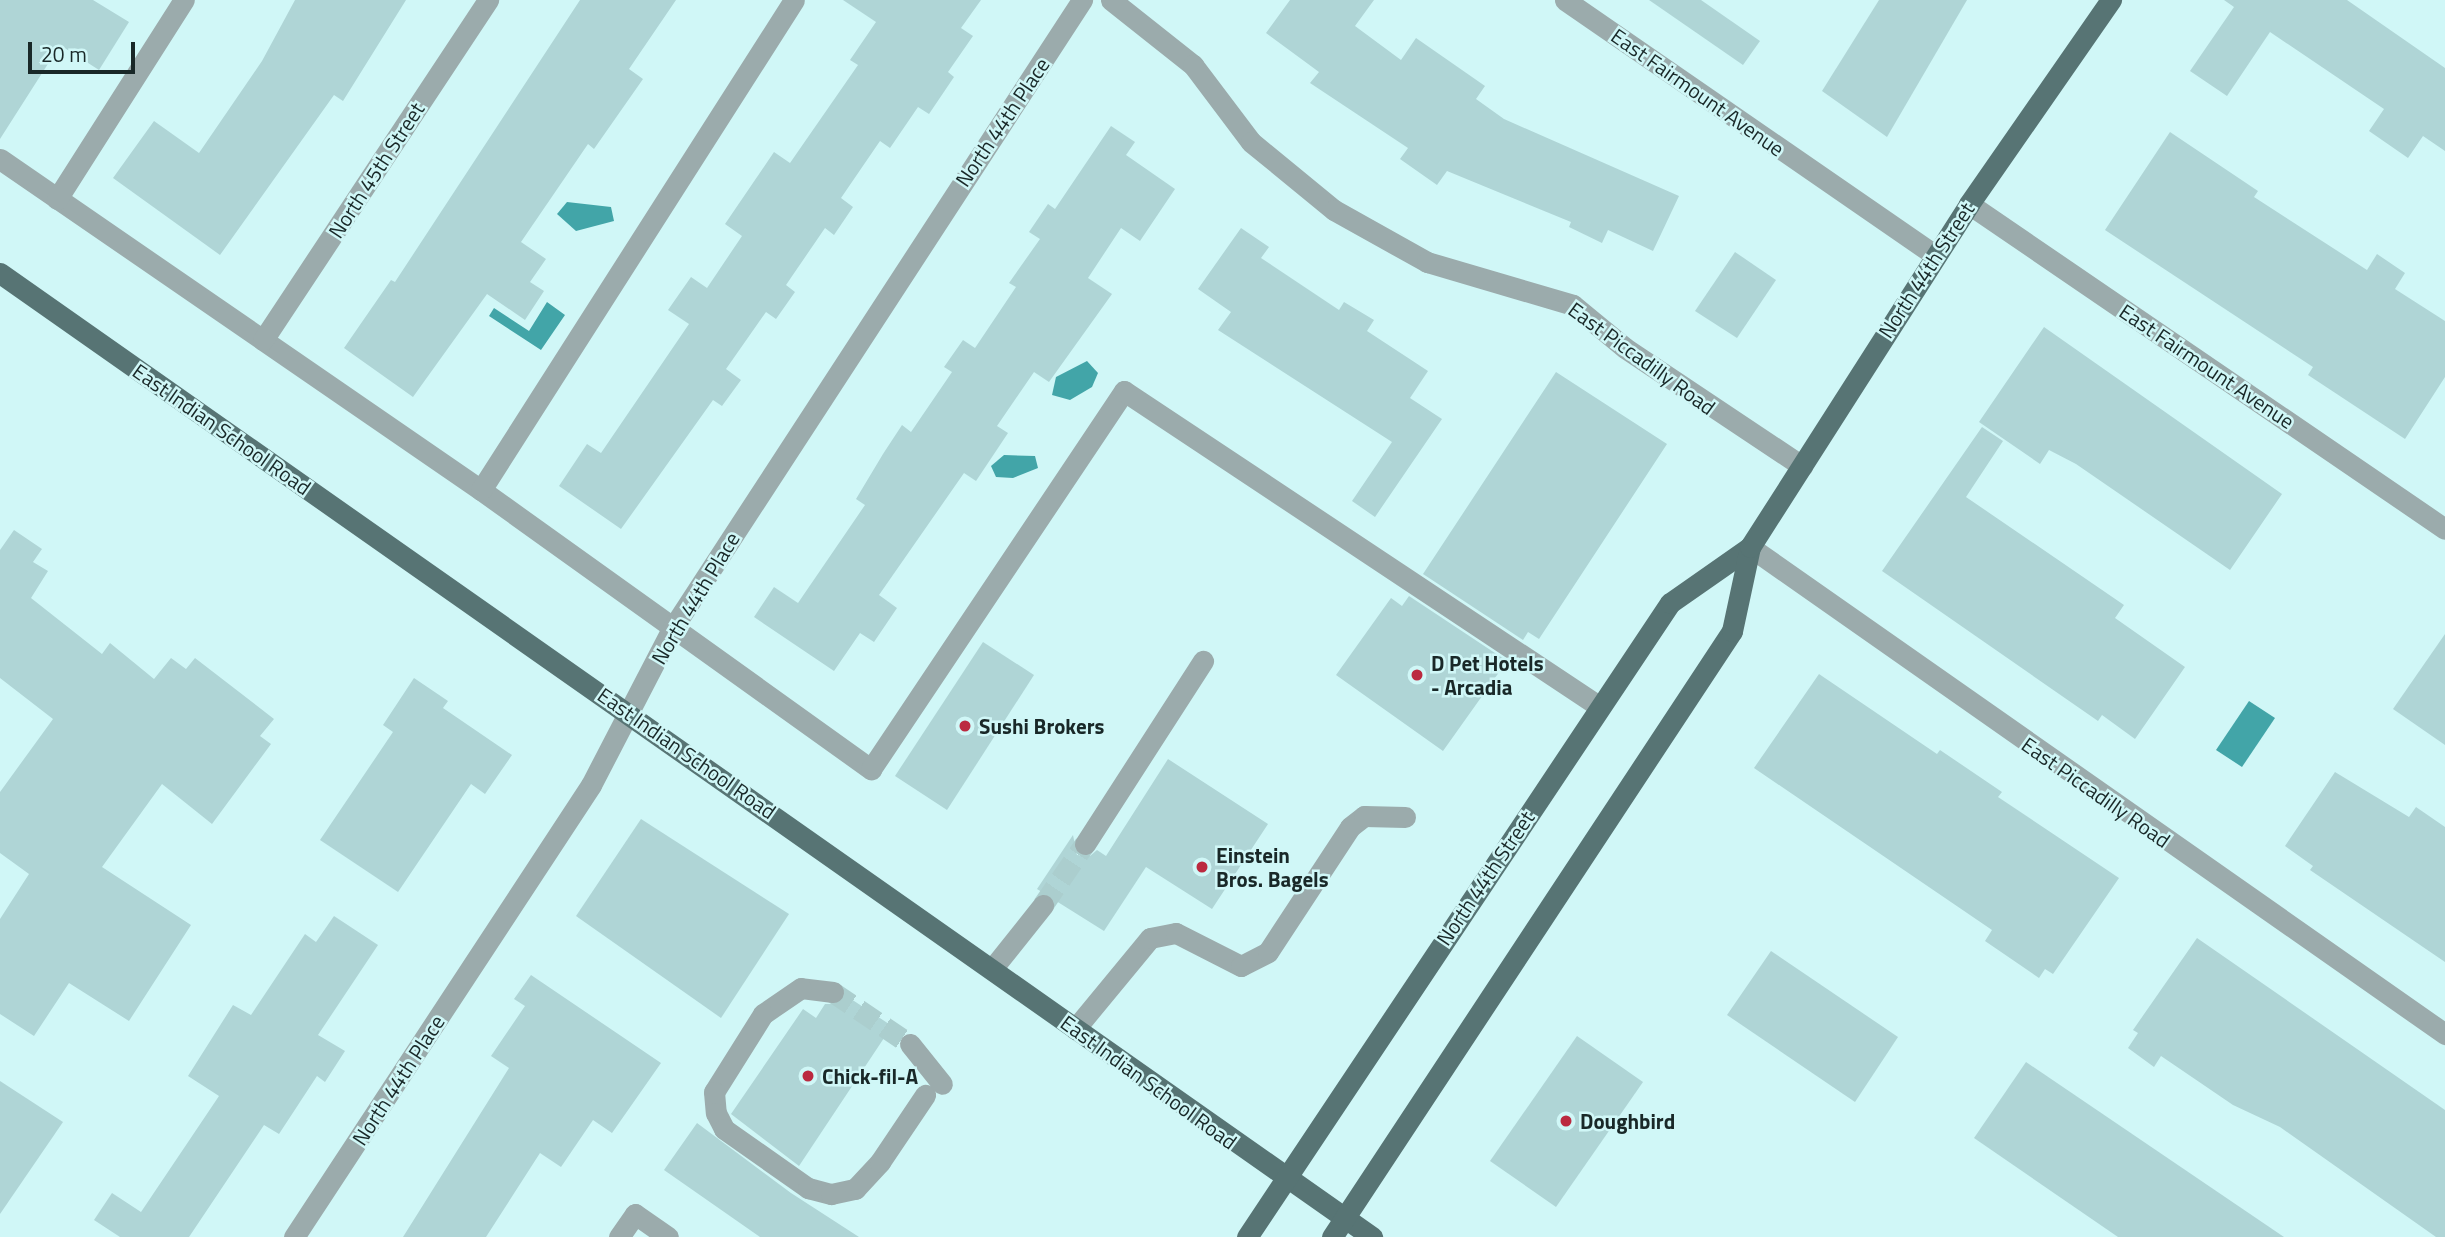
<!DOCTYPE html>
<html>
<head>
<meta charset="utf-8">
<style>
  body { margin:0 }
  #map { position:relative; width:2445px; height:1237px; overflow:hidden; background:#d0f7f7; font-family:"Titillium Web",sans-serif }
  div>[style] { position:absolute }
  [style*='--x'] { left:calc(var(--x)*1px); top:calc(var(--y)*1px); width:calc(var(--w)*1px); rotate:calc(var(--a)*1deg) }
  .water>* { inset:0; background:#42a5a8 }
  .building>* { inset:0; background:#afd5d6 }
  .minor-tunnel>* { height:21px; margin-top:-10.5px; transform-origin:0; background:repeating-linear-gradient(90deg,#abcece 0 21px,transparent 0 31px) }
  .minor>* { height:21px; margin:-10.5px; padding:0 10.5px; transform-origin:10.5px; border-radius:10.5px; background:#9babac }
  .major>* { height:21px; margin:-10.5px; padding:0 10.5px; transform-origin:10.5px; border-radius:10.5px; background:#577474 }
  .dots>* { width:19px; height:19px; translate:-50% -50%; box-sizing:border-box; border:4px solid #d0f7f7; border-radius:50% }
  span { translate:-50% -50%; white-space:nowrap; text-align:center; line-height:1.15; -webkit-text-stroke:5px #d0f7f7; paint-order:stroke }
  .street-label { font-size:21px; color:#192828 }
  .poi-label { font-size:21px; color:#192828; font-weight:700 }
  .left { translate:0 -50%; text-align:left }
  .scale { position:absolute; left:28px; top:42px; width:107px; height:32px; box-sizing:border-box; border:4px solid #192828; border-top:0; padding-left:9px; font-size:21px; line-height:24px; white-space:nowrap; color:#192828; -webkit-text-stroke:5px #d0f7f7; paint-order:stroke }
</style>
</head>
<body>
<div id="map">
  <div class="water">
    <div style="clip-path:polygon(567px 202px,611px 207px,614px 221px,576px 231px,557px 214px)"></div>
    <div style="clip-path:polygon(547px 302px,565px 315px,541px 350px,489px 316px,494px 308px,529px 331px)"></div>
    <div style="clip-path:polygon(1087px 361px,1098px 373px,1092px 387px,1070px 400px,1052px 395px,1056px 377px)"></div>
    <div style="clip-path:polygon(1004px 455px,1035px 456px,1038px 468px,1013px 478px,996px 477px,991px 466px)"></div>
    <div style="clip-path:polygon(2249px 701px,2275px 718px,2242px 767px,2216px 750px)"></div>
  </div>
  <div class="building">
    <div style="clip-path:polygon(0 0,93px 0,129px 22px,99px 70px,60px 45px,0 139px)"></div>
    <div style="clip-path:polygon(295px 0,406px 0,343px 101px,334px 95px,220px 255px,113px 178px,154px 121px,199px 153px,262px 61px)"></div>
    <div style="clip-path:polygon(580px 0,676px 0,629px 69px,643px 79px,594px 149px,588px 144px,521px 242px,546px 259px,530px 282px,544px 291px,525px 320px,487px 294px,413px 397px,344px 348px,391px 280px,395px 282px)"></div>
    <div style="clip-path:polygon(843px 0,981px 0,961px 28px,973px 36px,948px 72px,954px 77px,929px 114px,918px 107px,890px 148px,880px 141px,841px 198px,853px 207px,834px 235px,825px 228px,786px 285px,795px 292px,776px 319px,766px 312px,726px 369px,741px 380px,722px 406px,713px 400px,621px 529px,559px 486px,587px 444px,601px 453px,689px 324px,668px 310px,691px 277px,707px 288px,742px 236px,725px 224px,774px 152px,790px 163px,858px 65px,850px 60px,876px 22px)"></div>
    <div style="clip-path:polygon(1290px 0,1374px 0,1355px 26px,1401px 60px,1416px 38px,1485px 86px,1476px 99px,1504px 119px,1679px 196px,1653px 251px,1608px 230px,1602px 243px,1569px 227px,1571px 222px,1447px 171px,1437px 185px,1400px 159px,1408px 148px,1310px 83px,1319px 72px,1266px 33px)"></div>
    <div style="clip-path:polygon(1649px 0,1701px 0,1760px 41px,1743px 65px)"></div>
    <div style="clip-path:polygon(1879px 0,1967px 0,1887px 137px,1822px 91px)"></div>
    <div style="clip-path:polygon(2224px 0,2347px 0,2445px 68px,2445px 151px,2423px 136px,2408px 158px,2369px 131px,2384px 109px,2270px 32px,2227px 96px,2190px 71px,2234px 7px)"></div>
    <div style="clip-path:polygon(1111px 126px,1135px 142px,1126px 155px,1175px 189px,1140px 241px,1121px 228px,1088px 278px,1112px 294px,1049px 382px,1034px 372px,997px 426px,1008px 433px,976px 481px,964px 473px,879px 595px,897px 608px,874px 642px,860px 633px,834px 671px,754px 617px,774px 587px,798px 603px,865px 505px,856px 499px,883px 454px,902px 425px,911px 432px,952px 372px,944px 367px,963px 340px,975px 348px,1016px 287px,1009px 283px,1040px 239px,1029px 232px,1048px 204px,1055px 209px)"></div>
    <div style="clip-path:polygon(2170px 132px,2258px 191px,2254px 197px,2367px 270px,2377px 254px,2405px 273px,2395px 289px,2445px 321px,2445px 377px,2405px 439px,2308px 375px,2313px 367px,2105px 230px)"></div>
    <div style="clip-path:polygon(1241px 228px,1269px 247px,1261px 258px,1339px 310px,1344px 302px,1374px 320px,1367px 331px,1428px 371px,1410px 398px,1442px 419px,1375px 517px,1352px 501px,1392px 442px,1218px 330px,1231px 312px,1198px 289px)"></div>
    <div style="clip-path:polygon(1735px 252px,1776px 280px,1737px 338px,1695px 311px)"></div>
    <div style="clip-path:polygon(2044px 327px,2282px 494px,2230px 570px,2076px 464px,2049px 450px,2040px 464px,1979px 422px)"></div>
    <div style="clip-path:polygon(1556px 372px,1667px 444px,1539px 639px,1528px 632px,1523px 640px,1423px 574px)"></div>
    <div style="clip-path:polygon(1982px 427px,2003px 441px,1966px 497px,2124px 605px,2115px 618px,2185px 667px,2135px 739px,2102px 715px,2098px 721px,1882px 571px)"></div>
    <div style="clip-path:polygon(14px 530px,42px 549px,33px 562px,48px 571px,31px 598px,102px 654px,110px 643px,154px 679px,171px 658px,186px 669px,195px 658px,274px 719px,260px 736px,271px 744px,212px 824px,162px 784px,102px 867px,191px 925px,129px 1021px,69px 983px,34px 1036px,0 1014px,0 919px,29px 874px,0 853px,0 792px,53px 719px,0 678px,0 550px)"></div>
    <div style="clip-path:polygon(1409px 596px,1507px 661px,1443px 751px,1336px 675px,1391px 598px,1402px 606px)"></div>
    <div style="clip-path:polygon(2445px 634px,2445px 745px,2393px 709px)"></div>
    <div style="clip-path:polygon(983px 642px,1034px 675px,947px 810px,895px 776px)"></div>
    <div style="clip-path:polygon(1819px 674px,1937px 754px,1940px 750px,2002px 792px,1998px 797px,2119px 878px,2053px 974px,2045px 969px,2039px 978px,1985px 941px,1992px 930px,1754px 768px)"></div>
    <div style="clip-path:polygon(414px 678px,448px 701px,443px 708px,512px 755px,485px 794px,471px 784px,398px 892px,320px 840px,393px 732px,383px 725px)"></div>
    <div style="clip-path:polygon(1168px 759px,1268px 824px,1212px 909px,1146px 867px,1104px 931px,1037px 889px,1073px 835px,1077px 855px,1090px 856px,1097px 850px,1106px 856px)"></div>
    <div style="clip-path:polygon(2335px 772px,2409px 817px,2416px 807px,2445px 827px,2445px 962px,2310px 870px,2313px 866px,2285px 846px)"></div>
    <div style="clip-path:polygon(641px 819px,789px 914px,721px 1018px,576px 916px)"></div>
    <div style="clip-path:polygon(334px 916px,378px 945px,318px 1035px,345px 1051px,325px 1082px,317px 1076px,279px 1134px,264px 1125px,189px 1237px,120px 1237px,94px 1220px,112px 1193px,141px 1212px,219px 1096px,188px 1076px,233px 1005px,251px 1015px,305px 934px,316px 942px)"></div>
    <div style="clip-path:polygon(2197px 938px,2445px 1110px,2445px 1237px,2436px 1237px,2280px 1127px,2233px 1105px,2161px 1056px,2154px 1067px,2128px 1048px,2138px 1033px,2133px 1030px)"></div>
    <div style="clip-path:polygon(1771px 951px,1898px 1037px,1855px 1102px,1727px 1015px)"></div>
    <div style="clip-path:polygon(531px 975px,661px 1063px,612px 1133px,593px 1120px,561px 1167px,540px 1153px,486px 1237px,403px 1237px,509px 1068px,491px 1056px,525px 1006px,514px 999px)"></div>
    <div style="clip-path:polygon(845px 995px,892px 1026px,799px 1166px,731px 1114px,803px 1009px,816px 1018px,825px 1004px,839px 1004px)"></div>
    <div style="clip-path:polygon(1577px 1036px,1643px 1082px,1556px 1207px,1490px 1161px)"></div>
    <div style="clip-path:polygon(2026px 1062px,2284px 1237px,2118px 1237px,1974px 1138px)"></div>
    <div style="clip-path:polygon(0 1081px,63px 1122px,0 1214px)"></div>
    <div style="clip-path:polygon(697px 1123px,791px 1193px,859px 1237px,760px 1237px,664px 1170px)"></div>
  </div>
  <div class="minor-tunnel">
    <div style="--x:1043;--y:905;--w:74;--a:-55.5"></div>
    <div style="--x:833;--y:992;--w:93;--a:34"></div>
  </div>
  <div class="minor">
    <div style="--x:1111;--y:0;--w:105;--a:38.4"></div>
    <div style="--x:1193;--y:65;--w:96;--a:53"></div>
    <div style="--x:1251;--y:142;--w:107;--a:39.3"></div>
    <div style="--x:1334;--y:210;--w:107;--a:29.2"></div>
    <div style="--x:1427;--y:262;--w:152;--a:16.4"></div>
    <div style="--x:1573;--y:305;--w:67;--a:39.6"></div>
    <div style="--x:1625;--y:348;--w:213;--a:33.7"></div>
    <div style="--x:1565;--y:0;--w:449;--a:34.6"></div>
    <div style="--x:0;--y:159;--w:584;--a:34.53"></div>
    <div style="--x:481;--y:490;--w:480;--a:35.6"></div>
    <div style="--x:871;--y:769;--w:455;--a:-56.2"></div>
    <div style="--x:1124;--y:391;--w:571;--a:33.58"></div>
    <div style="--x:57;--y:199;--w:236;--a:-57.5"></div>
    <div style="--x:1969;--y:204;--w:576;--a:34.32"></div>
    <div style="--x:263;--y:340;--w:408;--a:-56.5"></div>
    <div style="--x:481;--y:490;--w:581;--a:-57.43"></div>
    <div style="--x:1750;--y:547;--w:849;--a:35.02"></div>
    <div style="--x:1085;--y:844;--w:218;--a:-57.2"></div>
    <div style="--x:992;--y:969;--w:82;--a:-51.4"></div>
    <div style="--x:833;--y:992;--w:32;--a:-173"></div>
    <div style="--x:801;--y:988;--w:46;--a:145.6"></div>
    <div style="--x:763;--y:1014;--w:92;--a:122.1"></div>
    <div style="--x:714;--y:1092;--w:21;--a:85"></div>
    <div style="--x:716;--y:1113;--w:18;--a:63"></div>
    <div style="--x:724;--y:1129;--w:103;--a:35.1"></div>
    <div style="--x:808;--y:1188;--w:24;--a:15"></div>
    <div style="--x:831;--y:1194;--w:25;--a:-12"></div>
    <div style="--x:855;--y:1189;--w:37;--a:-47"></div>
    <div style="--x:880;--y:1162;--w:81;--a:-56.1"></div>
    <div style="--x:1075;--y:1029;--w:118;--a:-50.5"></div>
    <div style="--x:1150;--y:938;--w:26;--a:-11"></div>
    <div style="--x:1176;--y:933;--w:73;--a:26.9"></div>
    <div style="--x:1241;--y:966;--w:30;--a:-27"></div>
    <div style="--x:1268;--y:952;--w:149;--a:-56.7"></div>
    <div style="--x:1350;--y:827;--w:18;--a:-38"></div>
    <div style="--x:1364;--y:816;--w:41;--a:1.4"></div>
    <div style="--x:910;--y:1044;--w:51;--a:51.3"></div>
    <div style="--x:294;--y:1237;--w:541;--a:-56.69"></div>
    <div style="--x:591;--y:785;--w:176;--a:-62.6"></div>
    <div style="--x:672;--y:629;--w:751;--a:-56.9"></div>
    <div style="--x:619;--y:1237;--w:28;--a:-55"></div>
    <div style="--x:635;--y:1214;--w:40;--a:34.9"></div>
  </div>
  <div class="major">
    <div style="--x:0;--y:273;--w:1677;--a:35.09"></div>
    <div style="--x:1247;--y:1237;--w:762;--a:-56.29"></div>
    <div style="--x:1670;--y:603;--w:98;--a:-35"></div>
    <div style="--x:1332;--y:1237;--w:726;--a:-56.57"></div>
    <div style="--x:1732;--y:631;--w:86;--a:-77.9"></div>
    <div style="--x:1750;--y:547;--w:407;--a:-57.4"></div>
    <div style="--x:1969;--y:204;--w:249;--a:-55.2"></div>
  </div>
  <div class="dots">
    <div style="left:1417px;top:675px;background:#bb2a40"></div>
    <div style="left:965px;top:726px;background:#bb2a40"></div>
    <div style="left:1202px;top:867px;background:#bb2a40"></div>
    <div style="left:808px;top:1076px;background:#bb2a40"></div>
    <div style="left:1566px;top:1121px;background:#bb2a40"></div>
  </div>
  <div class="street-label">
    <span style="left:1698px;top:92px;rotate:35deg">East Fairmount Avenue</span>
    <span style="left:1002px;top:122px;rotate:-56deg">North 44th Place</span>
    <span style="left:376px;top:170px;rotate:-57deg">North 45th Street</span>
    <span style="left:1926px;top:270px;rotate:-57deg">North 44th Street</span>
    <span style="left:1642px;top:358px;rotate:36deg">East Piccadilly Road</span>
    <span style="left:2207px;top:366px;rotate:34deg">East Fairmount Avenue</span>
    <span style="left:222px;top:429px;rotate:35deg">East Indian School Road</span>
    <span style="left:695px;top:598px;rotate:-59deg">North 44th Place</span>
    <span style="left:687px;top:753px;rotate:35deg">East Indian School Road</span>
    <span style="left:2096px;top:792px;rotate:35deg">East Piccadilly Road</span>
    <span style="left:1485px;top:878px;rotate:-56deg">North 44th Street</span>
    <span style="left:398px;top:1080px;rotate:-57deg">North 44th Place</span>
    <span style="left:1149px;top:1082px;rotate:36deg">East Indian School Road</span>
  </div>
  <div class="poi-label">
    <span class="left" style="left:1431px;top:675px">D Pet Hotels<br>- Arcadia</span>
    <span class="left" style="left:979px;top:726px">Sushi Brokers</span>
    <span class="left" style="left:1216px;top:867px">Einstein<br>Bros. Bagels</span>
    <span class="left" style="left:822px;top:1076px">Chick-fil-A</span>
    <span class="left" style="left:1580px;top:1121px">Doughbird</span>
  </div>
  <div class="scale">20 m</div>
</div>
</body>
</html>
